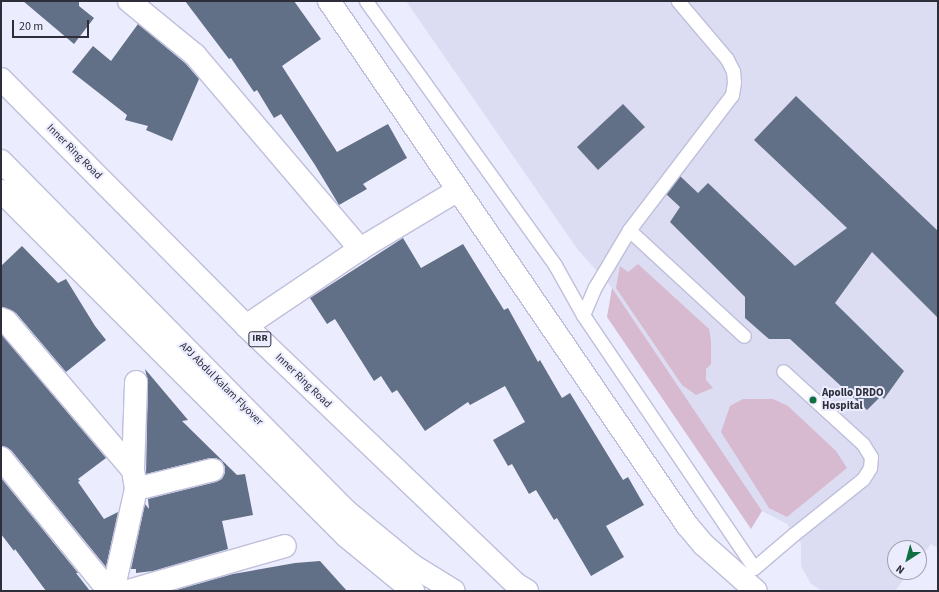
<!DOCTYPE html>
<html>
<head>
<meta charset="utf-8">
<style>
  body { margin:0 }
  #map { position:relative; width:939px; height:592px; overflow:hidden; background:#ebecfe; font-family:"Source Sans 3",sans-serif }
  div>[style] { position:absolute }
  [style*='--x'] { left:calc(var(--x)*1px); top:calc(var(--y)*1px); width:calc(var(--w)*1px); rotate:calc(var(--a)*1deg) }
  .built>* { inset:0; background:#dcddf2 }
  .green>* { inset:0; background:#d7bad0 }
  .building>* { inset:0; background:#617087 }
  .roads { filter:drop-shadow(1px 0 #bfbfdc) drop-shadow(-1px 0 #bfbfdc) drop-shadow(0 1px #bfbfdc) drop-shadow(0 -1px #bfbfdc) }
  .lane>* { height:13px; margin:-6.5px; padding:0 6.5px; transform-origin:6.5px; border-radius:6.5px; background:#fff }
  .street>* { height:22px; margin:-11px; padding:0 11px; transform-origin:11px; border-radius:11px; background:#fff }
  .primary>* { height:22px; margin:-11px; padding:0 11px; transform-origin:11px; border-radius:11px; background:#fff }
  .highway>* { height:22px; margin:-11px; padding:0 11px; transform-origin:11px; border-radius:11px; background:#fff }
  .dots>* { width:11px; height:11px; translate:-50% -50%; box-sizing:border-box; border:2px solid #ebecfe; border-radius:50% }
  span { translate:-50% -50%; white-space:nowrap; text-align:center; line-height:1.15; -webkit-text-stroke:4px #ebecfe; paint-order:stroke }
  .shield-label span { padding:1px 3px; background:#ebecfe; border:1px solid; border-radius:3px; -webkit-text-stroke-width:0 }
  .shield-label { font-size:10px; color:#2d2e39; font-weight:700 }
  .street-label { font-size:11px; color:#2d2e39 }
  .poi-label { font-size:11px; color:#2d2e39; font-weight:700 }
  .left { translate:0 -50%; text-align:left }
  .frame { position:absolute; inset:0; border:2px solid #2d2e39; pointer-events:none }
  .north { position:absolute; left:887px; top:540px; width:40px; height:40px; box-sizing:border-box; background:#ebecfe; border:1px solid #9fa0af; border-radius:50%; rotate:216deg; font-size:11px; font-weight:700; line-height:16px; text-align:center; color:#2d2e39 }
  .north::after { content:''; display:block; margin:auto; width:14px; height:18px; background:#116f44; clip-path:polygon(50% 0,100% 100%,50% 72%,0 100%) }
  .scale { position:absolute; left:12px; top:20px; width:77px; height:18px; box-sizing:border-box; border:2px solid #2d2e39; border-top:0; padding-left:5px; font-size:12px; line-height:14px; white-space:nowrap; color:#2d2e39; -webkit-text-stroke:3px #ebecfe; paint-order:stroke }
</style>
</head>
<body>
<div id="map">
  <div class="built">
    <div style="clip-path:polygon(406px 1px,938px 1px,938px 548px,931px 544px,919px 559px,919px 548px,895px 548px,895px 572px,909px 572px,895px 591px,823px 591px,811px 584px,801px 566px,801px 543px,787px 524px,762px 511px,612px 288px,578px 250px)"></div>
  </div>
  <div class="green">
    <div style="clip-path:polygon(638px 264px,709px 329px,711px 341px,711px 364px,706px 369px,706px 380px,713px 388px,696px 395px,682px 385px,616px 288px,620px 266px,628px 272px)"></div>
    <div style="clip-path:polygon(612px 288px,762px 511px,751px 529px,607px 317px)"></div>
    <div style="clip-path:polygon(743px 399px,773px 399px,788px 406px,836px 451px,847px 468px,787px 517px,769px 508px,721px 432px,730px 406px)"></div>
  </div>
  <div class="building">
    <div style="clip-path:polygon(23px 1px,79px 1px,79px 6px,94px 18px,74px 44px)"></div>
    <div style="clip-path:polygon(185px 1px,294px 1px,321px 39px,282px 66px,337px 152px,388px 124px,407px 158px,363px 184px,367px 189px,339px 205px,315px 165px,281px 114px,274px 118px,257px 90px,254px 92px,231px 58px,229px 59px)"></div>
    <div style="clip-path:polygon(138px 24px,186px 64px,199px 79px,172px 141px,146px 130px,148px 126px,125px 120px,127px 115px,72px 72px,93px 46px,111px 61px)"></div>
    <div style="clip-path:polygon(796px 96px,938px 231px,938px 318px,872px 252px,835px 303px,904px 371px,884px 399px,881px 396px,867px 410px,790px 339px,769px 339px,745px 318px,745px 297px,670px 222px,680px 207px,666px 194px,680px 176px,698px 193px,708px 183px,795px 266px,847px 228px,754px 140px)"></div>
    <div style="clip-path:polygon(623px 104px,645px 127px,598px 170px,577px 147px)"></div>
    <div style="clip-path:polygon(403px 238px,421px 268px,463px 244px,504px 310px,508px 308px,538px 362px,540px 360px,562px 398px,570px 393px,623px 480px,628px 477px,644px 505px,606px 526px,624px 557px,591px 576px,557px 518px,554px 520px,536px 490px,529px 494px,512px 464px,508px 466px,493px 440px,525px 422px,505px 386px,470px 405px,468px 402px,425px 431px,397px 390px,392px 393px,381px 376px,374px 381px,335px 319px,327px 324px,310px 298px)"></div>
    <div style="clip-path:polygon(22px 246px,58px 283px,66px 279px,95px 326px,106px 340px,66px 372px,16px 313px,1px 307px,1px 266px)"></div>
    <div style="clip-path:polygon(1px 334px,106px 458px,78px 479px,80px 481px,78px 482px,104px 519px,118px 512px,106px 567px,11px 450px,1px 446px)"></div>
    <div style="clip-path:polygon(145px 369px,188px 420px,182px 421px,237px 475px,245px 474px,253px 515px,222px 521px,228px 549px,153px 571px,136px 573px,136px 569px,131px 569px,145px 504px,149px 509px,148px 499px,216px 482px,222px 479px,225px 473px,225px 467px,222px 461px,216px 458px,210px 458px,146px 474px,148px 382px)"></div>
    <div style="clip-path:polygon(1px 478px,78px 573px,76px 573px,90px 591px,46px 591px,15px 549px,14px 551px,1px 534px)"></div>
    <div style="clip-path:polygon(320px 561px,347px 591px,173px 591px,233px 574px,295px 563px)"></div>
  </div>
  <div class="roads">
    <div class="lane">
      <div style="--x:366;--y:1;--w:325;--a:54.4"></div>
      <div style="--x:555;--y:265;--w:57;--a:60.8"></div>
      <div style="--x:583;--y:315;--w:305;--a:55.9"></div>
      <div style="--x:754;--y:568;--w:52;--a:-40.4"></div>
      <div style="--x:794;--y:534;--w:88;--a:-38.6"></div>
      <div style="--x:863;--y:479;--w:13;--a:-58"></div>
      <div style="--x:870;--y:468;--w:11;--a:-85"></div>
      <div style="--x:871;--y:457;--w:15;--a:-122"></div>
      <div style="--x:863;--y:444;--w:108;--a:-137.6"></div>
      <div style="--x:629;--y:230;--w:170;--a:-52.7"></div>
      <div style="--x:732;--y:95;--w:13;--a:-81"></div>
      <div style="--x:734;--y:82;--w:11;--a:-95"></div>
      <div style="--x:733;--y:71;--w:13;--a:-117"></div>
      <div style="--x:727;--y:59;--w:76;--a:-130.2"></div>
      <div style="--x:583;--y:315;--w:30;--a:-67"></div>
      <div style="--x:595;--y:287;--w:66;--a:-59.2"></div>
      <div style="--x:629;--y:230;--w:156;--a:42.7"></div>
    </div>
    <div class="street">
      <div style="--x:129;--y:1;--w:85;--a:39.3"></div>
      <div style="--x:195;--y:55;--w:255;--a:49.6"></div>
      <div style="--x:329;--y:1;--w:635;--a:55.66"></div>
      <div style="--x:687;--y:525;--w:26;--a:50"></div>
      <div style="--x:704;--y:545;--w:69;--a:41.5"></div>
      <div style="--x:1;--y:319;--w:5;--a:22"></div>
      <div style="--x:6;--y:321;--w:196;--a:49.6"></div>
      <div style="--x:246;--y:326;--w:138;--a:-34"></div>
      <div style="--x:360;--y:249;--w:114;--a:-31"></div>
      <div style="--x:1;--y:458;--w:171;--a:50.9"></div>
      <div style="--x:136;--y:489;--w:79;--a:-13.9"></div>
      <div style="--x:113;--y:591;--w:105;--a:-77.3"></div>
      <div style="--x:136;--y:489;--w:19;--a:-99"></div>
      <div style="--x:133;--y:470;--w:88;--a:-88"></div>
      <div style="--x:128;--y:591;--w:163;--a:-16"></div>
    </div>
    <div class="primary">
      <div style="--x:1;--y:191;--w:488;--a:45"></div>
      <div style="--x:346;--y:536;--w:87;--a:39.4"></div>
    </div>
    <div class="highway">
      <div style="--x:1;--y:79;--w:348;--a:45.2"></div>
      <div style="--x:246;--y:326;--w:373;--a:43.7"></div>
      <div style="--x:516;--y:584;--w:13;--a:32"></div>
      <div style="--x:1;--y:161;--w:490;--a:45.4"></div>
      <div style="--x:345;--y:510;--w:87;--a:39.4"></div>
      <div style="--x:412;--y:565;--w:49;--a:31.8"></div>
    </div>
  </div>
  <div class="dots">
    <div style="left:813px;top:400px;background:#116f44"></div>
  </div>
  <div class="shield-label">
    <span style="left:260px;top:339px">IRR</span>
  </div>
  <div class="street-label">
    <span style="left:74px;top:152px;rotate:45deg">Inner Ring Road</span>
    <span style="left:303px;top:381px;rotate:44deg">Inner Ring Road</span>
    <span style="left:221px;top:384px;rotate:45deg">APJ Abdul Kalam Flyover</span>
  </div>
  <div class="poi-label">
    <span class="left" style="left:822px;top:400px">Apollo DRDO<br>Hospital</span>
  </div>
  <div class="frame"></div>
  <div class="north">N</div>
  <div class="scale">20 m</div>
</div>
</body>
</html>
